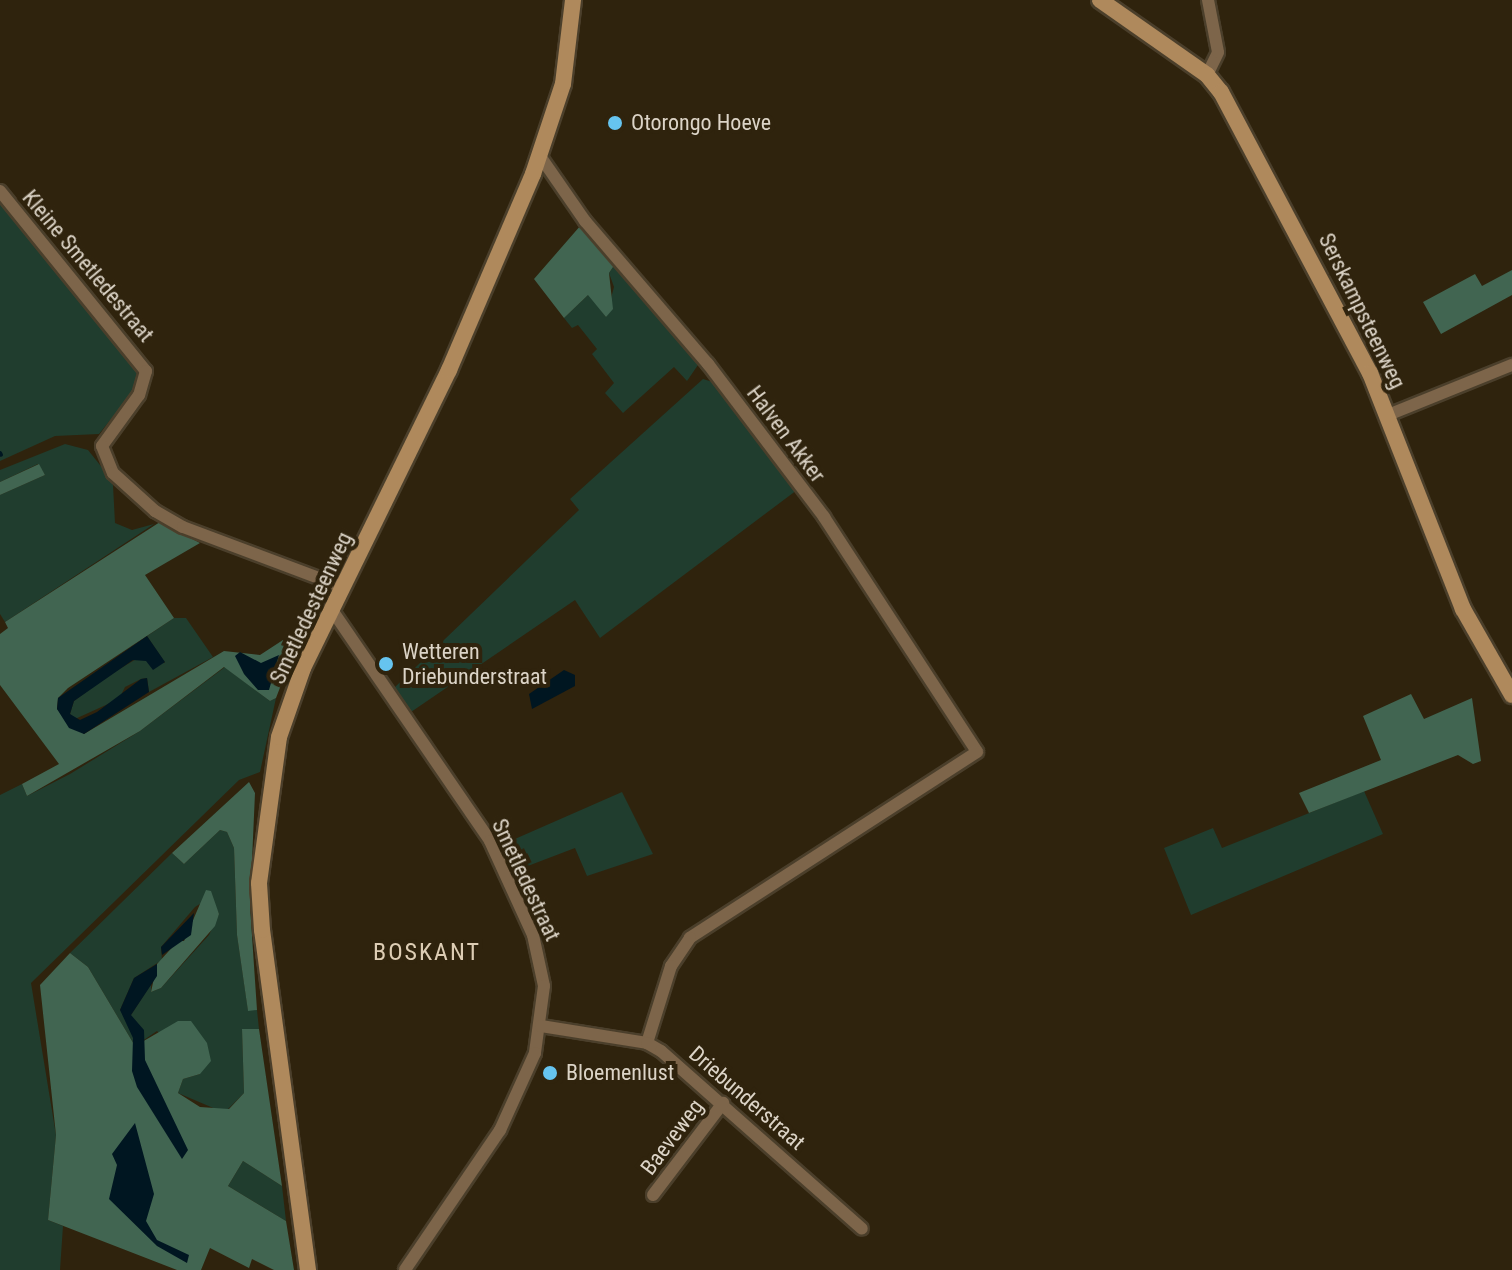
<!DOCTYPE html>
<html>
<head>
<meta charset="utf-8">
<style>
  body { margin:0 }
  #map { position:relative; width:1512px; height:1270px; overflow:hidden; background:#2f230d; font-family:"Roboto Condensed",sans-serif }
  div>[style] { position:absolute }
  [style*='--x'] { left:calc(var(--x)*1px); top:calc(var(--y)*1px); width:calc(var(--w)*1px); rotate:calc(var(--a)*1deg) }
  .green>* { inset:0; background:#203d2e }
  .forest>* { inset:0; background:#416551 }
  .water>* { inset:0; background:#001621 }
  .stream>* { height:4px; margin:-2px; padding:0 2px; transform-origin:2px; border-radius:2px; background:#001621 }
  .roads { filter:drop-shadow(2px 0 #4b3f2b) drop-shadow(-2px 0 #4b3f2b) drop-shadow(0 2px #4b3f2b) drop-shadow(0 -2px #4b3f2b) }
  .street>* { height:12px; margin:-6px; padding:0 6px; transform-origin:6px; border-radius:6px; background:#7d654a }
  .secondary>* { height:16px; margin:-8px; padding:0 8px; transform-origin:8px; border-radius:8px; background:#af895c }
  .dots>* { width:22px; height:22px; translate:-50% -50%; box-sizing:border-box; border:4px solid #2f230d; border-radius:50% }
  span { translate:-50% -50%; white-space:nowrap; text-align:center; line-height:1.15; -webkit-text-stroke:8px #2f230d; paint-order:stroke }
  .poi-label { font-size:22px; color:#dcd4c7 }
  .left { translate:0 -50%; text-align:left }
  .street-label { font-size:22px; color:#dcd4c7 }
  .neighbourhood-label { font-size:24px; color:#ddcdb4; letter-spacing:2px }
</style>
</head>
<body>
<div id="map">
  <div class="green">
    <div style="clip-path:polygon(0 200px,133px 361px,138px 377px,136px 388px,99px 434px,55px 436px,0 461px)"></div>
    <div style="clip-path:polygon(615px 264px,700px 362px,687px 381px,674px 367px,623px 413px,605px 393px,614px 383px,592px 354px,597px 349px,578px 325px,572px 328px,564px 318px,589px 294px,606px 317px,614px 287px,609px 273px)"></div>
    <div style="clip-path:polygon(703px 379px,716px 383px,797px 490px,600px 638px,575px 600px,411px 712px,394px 688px,579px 510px,570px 499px)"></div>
    <div style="clip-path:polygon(65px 444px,88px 450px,104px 470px,113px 485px,115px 523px,132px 530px,154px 524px,5px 622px,0 614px,0 495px,45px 475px,38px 464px,0 482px,0 470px)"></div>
    <div style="clip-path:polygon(174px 618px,186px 618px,213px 657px,149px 692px,147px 678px,141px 679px,125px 687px,119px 699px,75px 719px,70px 714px,74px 701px,106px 677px,138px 658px,165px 663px,147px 636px)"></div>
    <div style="clip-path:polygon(225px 667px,270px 701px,276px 698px,260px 772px,239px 780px,31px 983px,56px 1135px,48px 1220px,63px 1226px,60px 1270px,0 1270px,0 795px,22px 784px,27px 796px,70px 774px,140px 731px)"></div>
    <div style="clip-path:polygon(1364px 791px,1383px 834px,1191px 915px,1164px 848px,1213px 828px,1222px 848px)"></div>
    <div style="clip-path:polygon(622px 792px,653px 854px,587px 876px,575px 848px,512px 872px,499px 846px)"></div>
    <div style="clip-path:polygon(evenodd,220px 830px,227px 832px,234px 848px,237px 935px,248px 1010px,257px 1010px,259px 1029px,242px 1029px,244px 1093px,228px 1109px,218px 1110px,178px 1093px,183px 1079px,200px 1074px,157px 1031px,135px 1046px,88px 967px,70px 953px,172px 853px,184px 864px,220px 830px,211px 897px,219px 914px,209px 935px,161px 988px,151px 992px,151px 984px,131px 1015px,120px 1010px,134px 978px,162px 960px,161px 947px,195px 907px,211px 897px)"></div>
    <div style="clip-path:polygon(243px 1161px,282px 1186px,286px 1221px,228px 1186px)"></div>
  </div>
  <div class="forest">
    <div style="clip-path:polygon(581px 225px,615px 264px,609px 273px,613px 309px,606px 317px,588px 295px,564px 318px,534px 279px)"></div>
    <div style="clip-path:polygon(1512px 270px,1512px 295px,1441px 334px,1423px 302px,1475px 274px,1482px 286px)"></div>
    <div style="clip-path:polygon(39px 464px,45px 475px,0 495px,0 482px)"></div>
    <div style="clip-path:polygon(160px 522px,200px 543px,145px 575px,174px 618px,68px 688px,58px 698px,57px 709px,84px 734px,224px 651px,260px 655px,283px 640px,296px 646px,276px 698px,270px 701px,224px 667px,140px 731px,27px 796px,22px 784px,59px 764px,0 685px,0 634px,8px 628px,5px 622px)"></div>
    <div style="clip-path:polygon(1411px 694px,1424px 719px,1472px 698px,1481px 761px,1473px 764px,1458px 755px,1309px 813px,1299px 793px,1381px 760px,1363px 716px)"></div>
    <div style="clip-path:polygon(249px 782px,255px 793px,250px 906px,257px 1010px,248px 1011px,237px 935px,234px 848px,227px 832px,220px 830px,184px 864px,172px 853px)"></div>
    <div style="clip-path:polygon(206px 890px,211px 891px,219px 914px,215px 926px,161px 988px,151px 992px,157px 964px,178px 941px,184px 941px)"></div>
    <div style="clip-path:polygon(70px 953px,88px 967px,135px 1046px,178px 1021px,191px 1021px,207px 1043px,211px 1061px,200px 1074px,183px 1079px,178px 1093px,200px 1107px,229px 1109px,244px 1093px,242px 1029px,259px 1029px,282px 1186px,243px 1161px,228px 1186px,286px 1221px,294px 1270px,274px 1270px,252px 1259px,249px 1268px,210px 1248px,201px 1270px,177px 1270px,48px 1220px,56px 1135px,40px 985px)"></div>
  </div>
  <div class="water">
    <div style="clip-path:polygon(147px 636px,165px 662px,153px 670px,146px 661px,133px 660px,74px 701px,70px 714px,80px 720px,97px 712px,141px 679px,147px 678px,149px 692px,84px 734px,69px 728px,57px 709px,58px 698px)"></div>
    <div style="clip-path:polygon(240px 652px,261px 663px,279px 655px,269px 690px,258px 690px,244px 674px,235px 656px)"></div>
    <div style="clip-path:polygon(564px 670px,575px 675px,575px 686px,532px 709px,529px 694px)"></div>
    <div style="clip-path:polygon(194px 913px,191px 935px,162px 955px,161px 947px)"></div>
    <div style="clip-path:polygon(157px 964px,157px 976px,131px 1015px,144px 1030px,145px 1060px,188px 1150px,182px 1159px,137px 1087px,132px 1071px,133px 1038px,120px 1010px,134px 978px)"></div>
    <div style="clip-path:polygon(135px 1123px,154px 1194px,146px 1221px,157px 1240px,189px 1255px,187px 1263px,157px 1246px,109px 1199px,117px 1165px,112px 1154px)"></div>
  </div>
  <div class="stream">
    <div style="--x:0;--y:453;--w:2;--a:63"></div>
  </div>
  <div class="roads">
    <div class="street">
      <div style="--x:1207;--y:75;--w:25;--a:-64"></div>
      <div style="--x:1218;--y:52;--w:53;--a:-100.9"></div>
      <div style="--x:540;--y:156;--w:79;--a:55.3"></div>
      <div style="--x:585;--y:221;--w:189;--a:49.3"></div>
      <div style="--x:708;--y:364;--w:192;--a:52.8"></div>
      <div style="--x:824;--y:517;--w:280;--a:56.9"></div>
      <div style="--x:977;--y:752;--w:342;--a:147.1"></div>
      <div style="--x:690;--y:938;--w:34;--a:124"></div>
      <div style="--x:671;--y:966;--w:81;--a:107.3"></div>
      <div style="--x:0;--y:191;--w:232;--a:51"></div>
      <div style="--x:146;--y:371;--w:25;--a:106"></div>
      <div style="--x:139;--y:395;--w:63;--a:126"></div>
      <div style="--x:102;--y:446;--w:29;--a:68"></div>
      <div style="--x:113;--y:473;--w:57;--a:42.1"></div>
      <div style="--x:155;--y:511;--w:32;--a:30"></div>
      <div style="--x:183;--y:527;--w:171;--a:20.6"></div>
      <div style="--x:1388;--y:415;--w:134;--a:-22"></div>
      <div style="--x:332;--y:610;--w:280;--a:55.6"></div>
      <div style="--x:490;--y:841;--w:103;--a:65.4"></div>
      <div style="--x:533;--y:935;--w:52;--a:77.8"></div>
      <div style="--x:544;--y:986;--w:68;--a:97.7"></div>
      <div style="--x:535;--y:1053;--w:85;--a:114.4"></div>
      <div style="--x:500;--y:1130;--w:169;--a:124.2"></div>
      <div style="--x:541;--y:1026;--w:107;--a:9.1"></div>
      <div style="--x:647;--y:1043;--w:16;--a:30"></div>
      <div style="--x:661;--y:1051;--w:268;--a:41.5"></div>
      <div style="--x:653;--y:1195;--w:116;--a:-52.7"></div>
    </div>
    <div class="secondary">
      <div style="--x:1100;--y:0;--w:131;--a:35"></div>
      <div style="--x:1207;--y:75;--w:22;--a:51"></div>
      <div style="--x:1221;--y:92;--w:318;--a:62.1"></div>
      <div style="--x:1370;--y:373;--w:254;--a:68.5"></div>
      <div style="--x:1463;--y:609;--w:99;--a:60.3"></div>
      <div style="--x:308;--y:1270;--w:343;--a:-97.7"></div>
      <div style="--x:262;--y:930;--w:47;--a:-93.7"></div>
      <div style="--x:259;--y:883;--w:147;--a:-82.2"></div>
      <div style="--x:279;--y:737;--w:73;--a:-70.8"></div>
      <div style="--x:303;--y:668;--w:332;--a:-63.9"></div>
      <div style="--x:449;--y:370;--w:213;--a:-66.8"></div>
      <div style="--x:533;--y:174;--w:95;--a:-71.6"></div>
      <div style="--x:563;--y:84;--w:85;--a:-83.2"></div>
    </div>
  </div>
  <div class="dots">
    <div style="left:615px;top:123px;background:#66c4ef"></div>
    <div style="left:386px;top:664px;background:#66c4ef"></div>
    <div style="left:550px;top:1073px;background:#66c4ef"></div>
  </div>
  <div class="poi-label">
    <span class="left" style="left:631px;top:123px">Otorongo Hoeve</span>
    <span class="left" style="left:402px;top:664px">Wetteren<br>Driebunderstraat</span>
    <span class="left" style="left:566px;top:1073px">Bloemenlust</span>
  </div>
  <div class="street-label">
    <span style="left:88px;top:266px;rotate:50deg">Kleine Smetledestraat</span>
    <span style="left:1362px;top:311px;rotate:64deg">Serskampsteenweg</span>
    <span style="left:786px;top:434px;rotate:53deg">Halven Akker</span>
    <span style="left:311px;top:608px;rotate:-65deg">Smetledesteenweg</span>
    <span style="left:526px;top:880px;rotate:65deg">Smetledestraat</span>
    <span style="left:747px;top:1098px;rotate:41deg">Driebunderstraat</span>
    <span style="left:672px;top:1137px;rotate:-53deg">Baeveweg</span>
  </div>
  <div class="neighbourhood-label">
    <span style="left:427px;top:953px">BOSKANT</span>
  </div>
</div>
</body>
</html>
